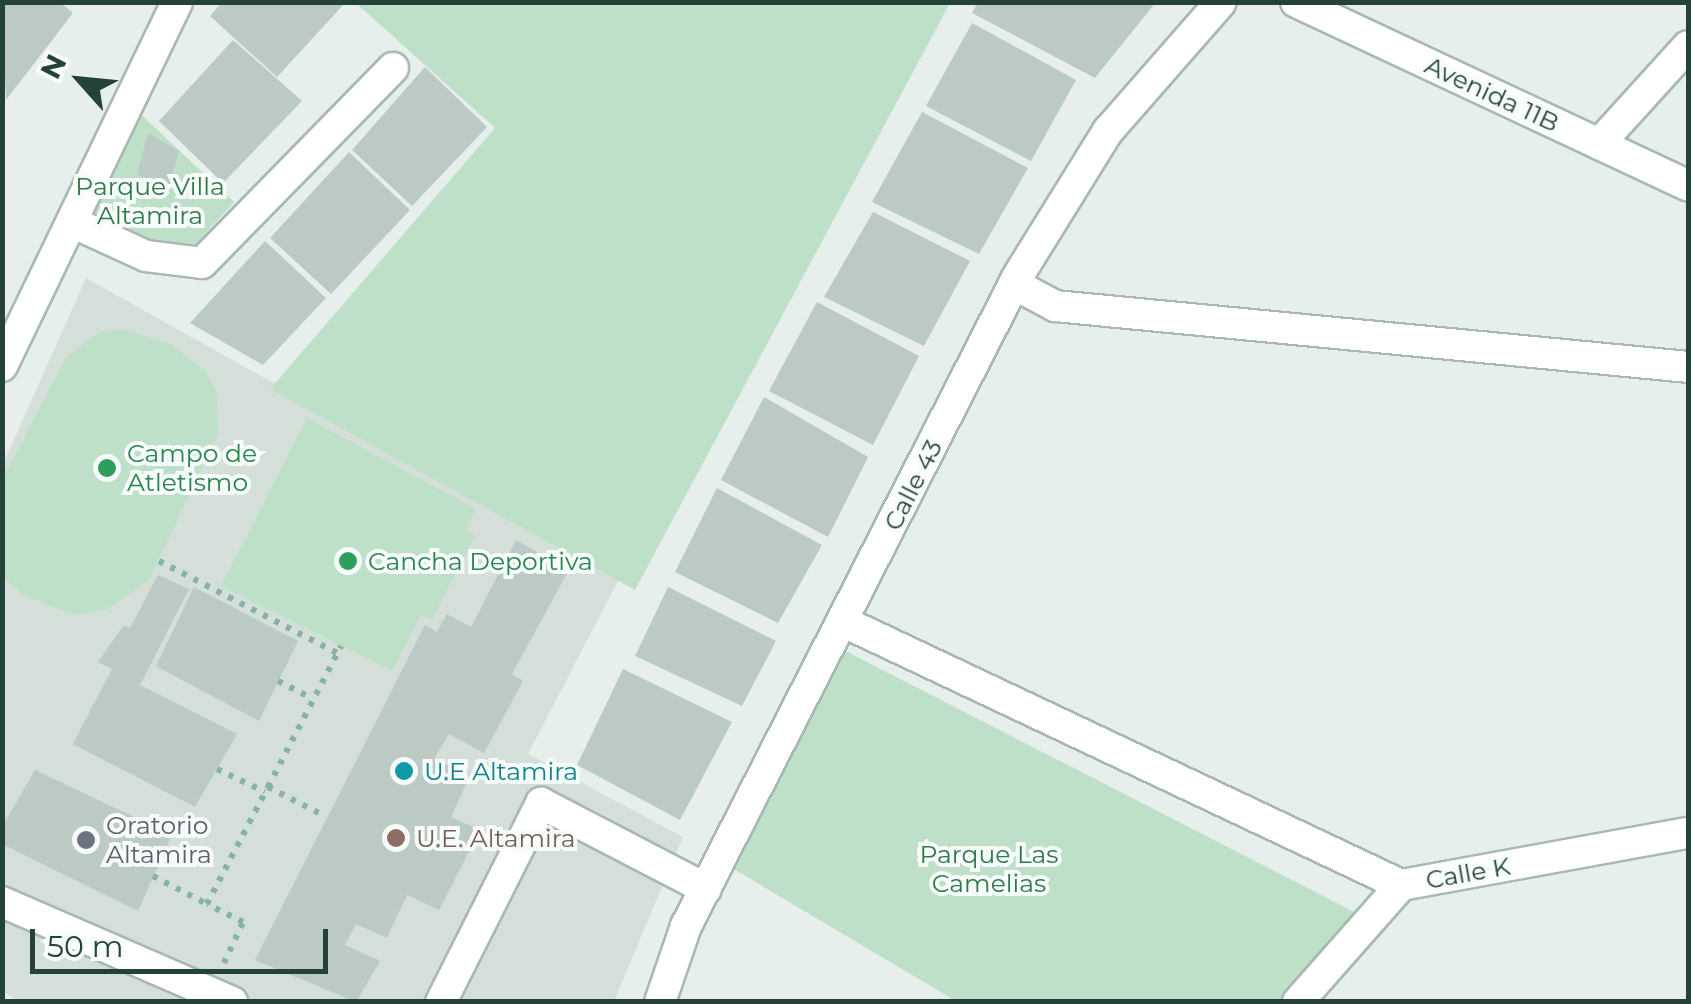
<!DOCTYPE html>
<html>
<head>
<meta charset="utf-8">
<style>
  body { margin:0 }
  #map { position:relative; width:1691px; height:1004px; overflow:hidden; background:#e6efeb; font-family:Montserrat,sans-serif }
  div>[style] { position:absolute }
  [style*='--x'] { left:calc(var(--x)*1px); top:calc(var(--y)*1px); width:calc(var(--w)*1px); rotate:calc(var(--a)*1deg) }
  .built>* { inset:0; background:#d4dfda }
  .green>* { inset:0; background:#bfe0c8 }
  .building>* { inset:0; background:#bbcac4 }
  .path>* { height:6px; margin-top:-3px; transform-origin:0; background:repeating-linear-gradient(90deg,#86b3a5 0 5px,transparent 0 13px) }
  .roads { filter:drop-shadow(2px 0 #a8b8b2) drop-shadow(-2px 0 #a8b8b2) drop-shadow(0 2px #a8b8b2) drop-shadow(0 -2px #a8b8b2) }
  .minor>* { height:30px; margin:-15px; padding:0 15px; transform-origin:15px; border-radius:15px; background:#fff }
  .dots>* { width:28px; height:28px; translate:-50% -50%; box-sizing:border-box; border:5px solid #f7fbf9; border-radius:50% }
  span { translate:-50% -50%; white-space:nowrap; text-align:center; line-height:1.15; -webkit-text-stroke:8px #f7fbf9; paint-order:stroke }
  .street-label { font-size:25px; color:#24423a }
  .park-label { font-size:25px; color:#2d7a4b }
  .leisure-label { font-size:25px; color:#27864d }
  .left { translate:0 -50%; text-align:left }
  .culture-label { font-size:25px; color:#0d838f }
  .worship-label { font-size:25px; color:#5b616d }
  .education-label { font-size:25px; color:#785e54 }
  .frame { position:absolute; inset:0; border:5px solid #24423a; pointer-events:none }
  .north { position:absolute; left:30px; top:30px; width:100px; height:100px; -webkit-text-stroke:8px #f7fbf9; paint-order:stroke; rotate:297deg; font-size:28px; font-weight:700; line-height:40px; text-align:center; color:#24423a }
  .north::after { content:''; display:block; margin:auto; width:35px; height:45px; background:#24423a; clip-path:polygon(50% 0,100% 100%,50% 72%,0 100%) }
  .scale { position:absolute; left:30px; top:929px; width:298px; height:45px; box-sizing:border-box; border:5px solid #24423a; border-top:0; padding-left:12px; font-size:30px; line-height:35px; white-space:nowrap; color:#24423a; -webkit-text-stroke:8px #f7fbf9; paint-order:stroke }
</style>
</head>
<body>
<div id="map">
  <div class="built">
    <div style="clip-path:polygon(86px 278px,620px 577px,528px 754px,683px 837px,614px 1001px,21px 1002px,3px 992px,3px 464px)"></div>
  </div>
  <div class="green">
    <div style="clip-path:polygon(356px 3px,950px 3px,635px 590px,270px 389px,495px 128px)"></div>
    <div style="clip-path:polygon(132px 106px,234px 202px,171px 272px,74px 228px)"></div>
    <div style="clip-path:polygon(122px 329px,171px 344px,206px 372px,217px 392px,218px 435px,149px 580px,108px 609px,74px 615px,22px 594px,3px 577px,3px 478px,67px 356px,99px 333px)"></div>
    <div style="clip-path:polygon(307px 418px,476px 509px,466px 530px,475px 536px,432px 620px,421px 615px,392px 671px,221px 586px)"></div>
    <div style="clip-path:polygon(832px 644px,1372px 921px,1308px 1001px,956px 1001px,720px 861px)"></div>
  </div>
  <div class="building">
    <div style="clip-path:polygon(2px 2px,60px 2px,73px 13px,6px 100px)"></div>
    <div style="clip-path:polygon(222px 2px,346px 2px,277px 77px,210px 16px)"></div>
    <div style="clip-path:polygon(978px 2px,1156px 2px,1095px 78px,972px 13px)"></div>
    <div style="clip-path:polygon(972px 23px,1076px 80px,1031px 161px,926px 106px)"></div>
    <div style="clip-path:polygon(233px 40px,302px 101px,223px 183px,159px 121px)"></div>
    <div style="clip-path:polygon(425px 67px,487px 127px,412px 206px,352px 150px)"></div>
    <div style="clip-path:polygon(922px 112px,1028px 168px,979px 254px,872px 202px)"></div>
    <div style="clip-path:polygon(148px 133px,179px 151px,168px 190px,137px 174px)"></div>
    <div style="clip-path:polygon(349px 152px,410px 210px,331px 294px,270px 238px)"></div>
    <div style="clip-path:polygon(873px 212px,970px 261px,924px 346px,824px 297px)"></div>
    <div style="clip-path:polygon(265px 241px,326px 298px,263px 365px,190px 323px)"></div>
    <div style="clip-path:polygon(817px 302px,919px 356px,873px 445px,769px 391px)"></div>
    <div style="clip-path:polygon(764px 397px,868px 457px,828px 537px,721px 480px)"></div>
    <div style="clip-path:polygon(717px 488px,822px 545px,778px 623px,675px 572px)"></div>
    <div style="clip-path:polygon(516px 540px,569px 570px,512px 674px,523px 681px,484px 753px,449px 734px,434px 759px,470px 775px,451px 817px,480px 830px,439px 910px,407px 895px,387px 938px,356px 924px,345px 945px,380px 961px,356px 1002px,255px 960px,425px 625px,437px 632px,447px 614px,471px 627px)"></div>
    <div style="clip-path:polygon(158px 575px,189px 589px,140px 685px,237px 734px,195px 807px,73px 744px,112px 669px,98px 662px,124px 625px,130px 628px)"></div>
    <div style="clip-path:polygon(194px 587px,298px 641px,259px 721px,156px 666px)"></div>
    <div style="clip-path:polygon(668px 587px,776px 641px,742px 706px,635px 656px)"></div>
    <div style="clip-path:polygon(623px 669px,732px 722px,680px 820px,577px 765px)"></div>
    <div style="clip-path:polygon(35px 770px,172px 835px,138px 911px,2px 844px,2px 827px)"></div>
  </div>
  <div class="path">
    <div style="--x:159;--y:561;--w:200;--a:27.3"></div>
    <div style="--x:278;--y:681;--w:39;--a:27"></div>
    <div style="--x:217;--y:769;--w:53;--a:25.6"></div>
    <div style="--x:268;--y:787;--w:159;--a:-62.6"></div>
    <div style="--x:153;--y:876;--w:61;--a:27.4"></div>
    <div style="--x:224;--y:963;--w:45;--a:-65.1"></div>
    <div style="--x:243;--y:922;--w:40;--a:-153.4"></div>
    <div style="--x:207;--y:904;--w:132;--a:-62.5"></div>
    <div style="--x:268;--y:787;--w:64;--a:27"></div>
  </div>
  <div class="roads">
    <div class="minor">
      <div style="--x:1296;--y:2;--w:433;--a:25.1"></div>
      <div style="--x:1599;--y:144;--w:132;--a:-47.8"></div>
      <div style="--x:72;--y:222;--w:81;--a:24.7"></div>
      <div style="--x:146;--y:256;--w:56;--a:7.1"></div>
      <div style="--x:202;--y:263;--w:273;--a:-45.6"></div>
      <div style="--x:1014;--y:284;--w:47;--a:28.2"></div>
      <div style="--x:1055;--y:306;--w:636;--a:5.5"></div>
      <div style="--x:2;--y:366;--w:404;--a:-64.3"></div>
      <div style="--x:844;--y:622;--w:616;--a:25.28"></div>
      <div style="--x:2;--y:902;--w:251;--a:23.5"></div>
      <div style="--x:441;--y:1002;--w:223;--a:-63.3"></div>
      <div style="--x:541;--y:803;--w:186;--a:27.5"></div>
      <div style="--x:660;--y:1002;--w:80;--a:-71.1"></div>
      <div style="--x:686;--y:926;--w:730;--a:-62.94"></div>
      <div style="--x:1018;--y:276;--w:171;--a:-58.2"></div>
      <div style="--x:1108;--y:131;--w:171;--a:-48.8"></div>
      <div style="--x:1298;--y:1002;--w:156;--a:-48.6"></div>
      <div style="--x:1401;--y:885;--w:292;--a:-10.3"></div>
    </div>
  </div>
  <div class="dots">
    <div style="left:107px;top:468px;background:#2e9e5b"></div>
    <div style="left:348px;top:561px;background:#2e9e5b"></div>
    <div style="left:404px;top:771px;background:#0f9aa8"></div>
    <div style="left:396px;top:838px;background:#8d6e63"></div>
    <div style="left:86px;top:840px;background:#6b7280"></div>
  </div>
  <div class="street-label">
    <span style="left:1492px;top:94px;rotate:25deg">Avenida 11B</span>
    <span style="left:913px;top:485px;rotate:-63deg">Calle 43</span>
    <span style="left:1468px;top:873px;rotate:-10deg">Calle K</span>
  </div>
  <div class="park-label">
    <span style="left:150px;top:201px">Parque Villa<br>Altamira</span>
    <span style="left:989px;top:869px">Parque Las<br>Camelias</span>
  </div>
  <div class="leisure-label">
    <span class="left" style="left:127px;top:468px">Campo de<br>Atletismo</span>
    <span class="left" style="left:368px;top:561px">Cancha Deportiva</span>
  </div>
  <div class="culture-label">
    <span class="left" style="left:424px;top:771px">U.E Altamira</span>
  </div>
  <div class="worship-label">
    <span class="left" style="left:106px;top:840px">Oratorio<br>Altamira</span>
  </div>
  <div class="education-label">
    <span class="left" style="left:416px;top:838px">U.E. Altamira</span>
  </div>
  <div class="frame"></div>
  <div class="north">N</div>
  <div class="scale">50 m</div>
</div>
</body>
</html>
